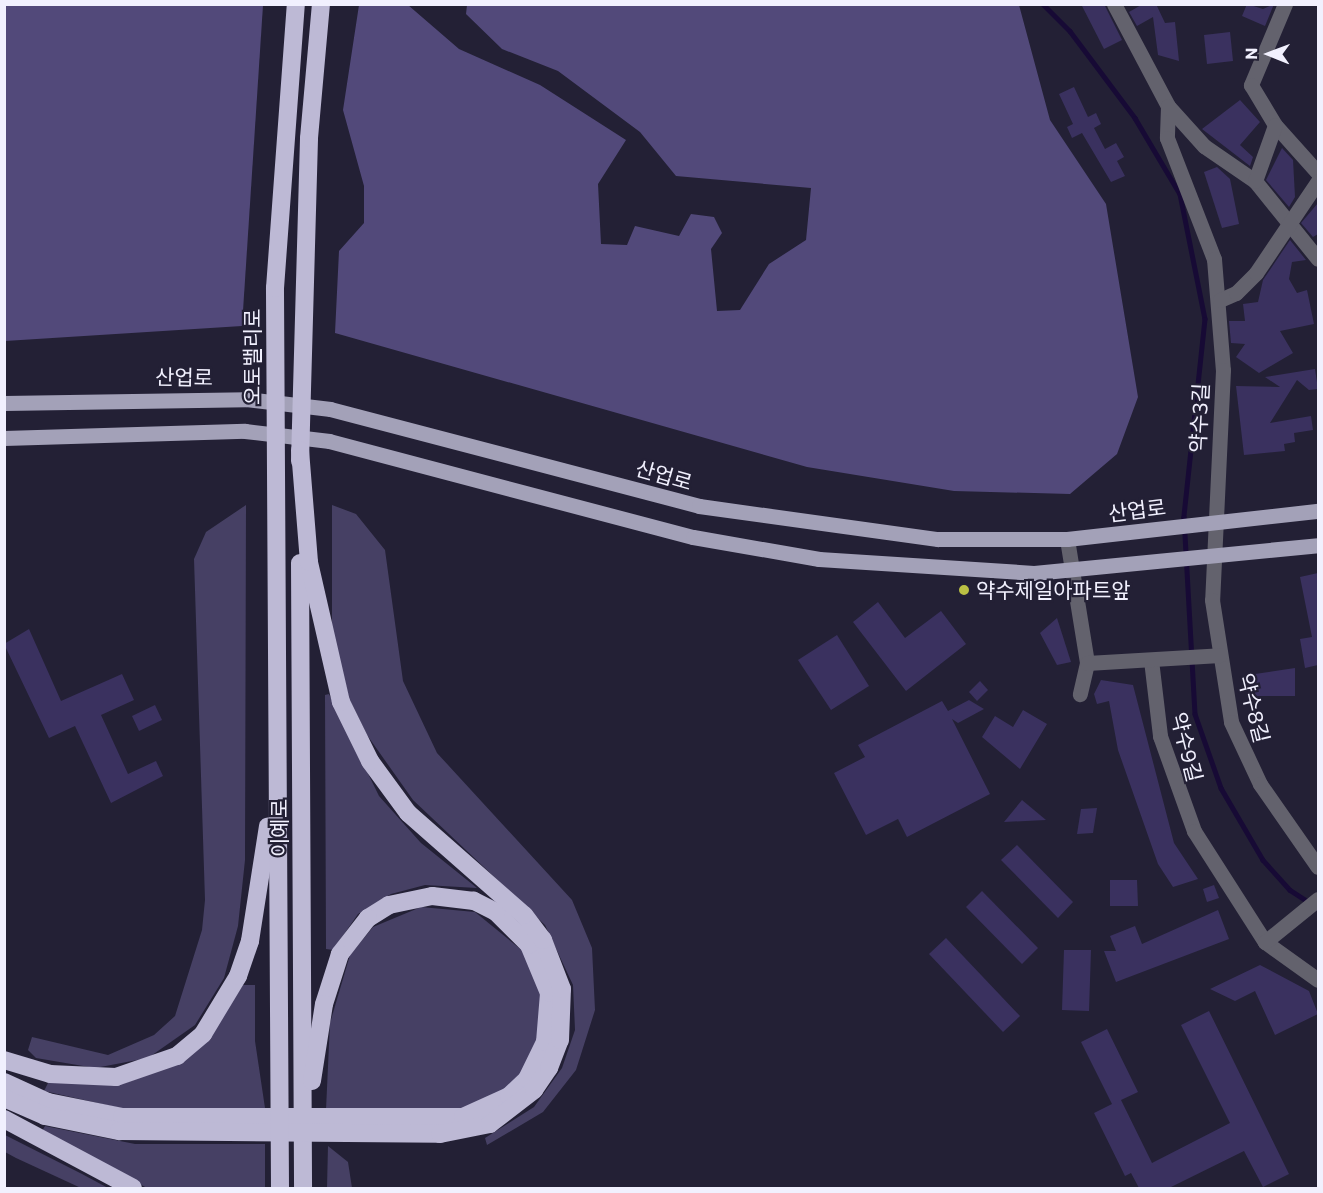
<!DOCTYPE html>
<html>
<head>
<meta charset="utf-8">
<style>
  body { margin:0 }
  #map { position:relative; width:1323px; height:1193px; overflow:hidden; background:#232035; font-family:Commissioner,"Noto Sans KR",sans-serif }
  div>[style] { position:absolute }
  [style*='--x'] { left:calc(var(--x)*1px); top:calc(var(--y)*1px); width:calc(var(--w)*1px); rotate:calc(var(--a)*1deg) }
  .green>* { inset:0; background:#464064 }
  .forest>* { inset:0; background:#52497a }
  .stream>* { height:4.5px; margin:-2.25px; padding:0 2.25px; transform-origin:2.25px; border-radius:2.25px; background:#170a35 }
  .building>* { inset:0; background:#3a315f }
  .minor>* { height:15px; margin:-7.5px; padding:0 7.5px; transform-origin:7.5px; border-radius:7.5px; background:#63626d }
  .major>* { height:15px; margin:-7.5px; padding:0 7.5px; transform-origin:7.5px; border-radius:7.5px; background:#a3a1b8 }
  .highway>* { height:18px; margin:-9px; padding:0 9px; transform-origin:9px; border-radius:9px; background:#bdb9d5 }
  .dots>* { width:16px; height:16px; translate:-50% -50%; box-sizing:border-box; border:3px solid #232035; border-radius:50% }
  span { translate:-50% -50%; white-space:nowrap; text-align:center; line-height:1.15; -webkit-text-stroke:4.5px #232035; paint-order:stroke }
  .street-label { font-size:21px; color:#f1f0fe }
  .poi-label { font-size:21px; color:#f1f0fe }
  .left { translate:0 -50%; text-align:left }
  .frame { position:absolute; inset:0; border:6px solid #f1f0fe; pointer-events:none }
  .north { position:absolute; left:1239px; top:24px; width:60px; height:60px; -webkit-text-stroke:4px #232035; paint-order:stroke; rotate:271deg; font-size:16px; font-weight:700; line-height:24px; text-align:center; color:#f1f0fe }
  .north::after { content:''; display:block; margin:auto; width:21px; height:27px; background:#f1f0fe; clip-path:polygon(50% 0,100% 100%,50% 72%,0 100%) }
</style>
</head>
<body>
<div id="map">
  <div class="green">
    <div style="clip-path:polygon(246px 505px,245px 860px,238px 926px,224px 978px,195px 1025px,148px 1058px,95px 1068px,36px 1058px,28px 1050px,32px 1037px,108px 1055px,154px 1035px,175px 1016px,202px 930px,205px 900px,194px 559px,206px 532px)"></div>
    <div style="clip-path:polygon(332px 505px,356px 514px,385px 550px,403px 681px,437px 753px,572px 900px,592px 948px,595px 1010px,576px 1070px,543px 1112px,487px 1145px,485px 1138px,534px 1107px,562px 1068px,575px 1030px,573px 985px,545px 925px,413px 800px,367px 735px,349px 698px,332px 628px)"></div>
    <div style="clip-path:polygon(329px 694px,379px 796px,421px 843px,477px 888px,425px 885px,391px 894px,358px 914px,333px 950px,326px 949px,325px 695px)"></div>
    <div style="clip-path:polygon(421px 907px,475px 912px,524px 952px,540px 981px,542px 1029px,523px 1071px,500px 1095px,462px 1110px,326px 1110px,330px 1023px,350px 955px,373px 927px)"></div>
    <div style="clip-path:polygon(243px 985px,255px 985px,255px 1041px,265px 1108px,120px 1108px,44px 1091px,49px 1081px,122px 1084px,172px 1066px,213px 1032px)"></div>
    <div style="clip-path:polygon(45px 1126px,135px 1144px,265px 1144px,265px 1188px,147px 1188px,42px 1131px)"></div>
    <div style="clip-path:polygon(5px 1135px,82px 1174px,108px 1188px,81px 1188px,16px 1158px,5px 1152px)"></div>
    <div style="clip-path:polygon(328px 1146px,348px 1162px,352px 1188px,327px 1188px)"></div>
  </div>
  <div class="forest">
    <div style="clip-path:polygon(5px 4px,263px 5px,242px 326px,5px 341px)"></div>
    <div style="clip-path:polygon(359px 5px,408px 5px,459px 49px,540px 85px,626px 140px,598px 184px,601px 244px,627px 245px,635px 226px,679px 236px,691px 214px,714px 217px,722px 233px,711px 249px,717px 311px,740px 310px,769px 264px,806px 240px,811px 188px,676px 176px,640px 132px,558px 71px,502px 49px,466px 14px,467px 5px,1019px 5px,1050px 120px,1106px 204px,1138px 397px,1117px 454px,1070px 494px,954px 491px,807px 467px,335px 333px,339px 251px,364px 223px,364px 186px,343px 110px)"></div>
  </div>
  <div class="stream">
    <div style="--x:1043;--y:4;--w:38;--a:45"></div>
    <div style="--x:1070;--y:31;--w:109;--a:53.2"></div>
    <div style="--x:1135;--y:118;--w:88;--a:59.4"></div>
    <div style="--x:1180;--y:194;--w:127;--a:78.7"></div>
    <div style="--x:1205;--y:319;--w:199;--a:96.1"></div>
    <div style="--x:1184;--y:517;--w:197;--a:86.8"></div>
    <div style="--x:1195;--y:714;--w:78;--a:70.6"></div>
    <div style="--x:1221;--y:788;--w:83;--a:59.7"></div>
    <div style="--x:1263;--y:860;--w:40;--a:48"></div>
    <div style="--x:1290;--y:890;--w:33;--a:33"></div>
  </div>
  <div class="building">
    <div style="clip-path:polygon(1081px 4px,1104px 4px,1122px 40px,1104px 49px)"></div>
    <div style="clip-path:polygon(1143px 4px,1156px 4px,1165px 23px,1175px 22px,1179px 61px,1158px 55px,1153px 17px,1137px 26px,1129px 12px)"></div>
    <div style="clip-path:polygon(1247px 4px,1263px 9px,1274px 4px,1265px 26px,1242px 16px)"></div>
    <div style="clip-path:polygon(1230px 32px,1233px 61px,1207px 64px,1204px 35px)"></div>
    <div style="clip-path:polygon(1074px 87px,1088px 117px,1096px 113px,1101px 124px,1094px 128px,1105px 149px,1116px 143px,1124px 157px,1117px 161px,1125px 176px,1111px 182px,1082px 133px,1072px 138px,1067px 127px,1073px 124px,1059px 94px)"></div>
    <div style="clip-path:polygon(1240px 100px,1260px 122px,1240px 145px,1253px 157px,1250px 166px,1202px 129px)"></div>
    <div style="clip-path:polygon(1282px 148px,1293px 160px,1295px 197px,1289px 207px,1266px 180px)"></div>
    <div style="clip-path:polygon(1217px 167px,1230px 179px,1239px 224px,1222px 228px,1204px 172px)"></div>
    <div style="clip-path:polygon(1318px 203px,1318px 234px,1313px 237px,1301px 223px)"></div>
    <div style="clip-path:polygon(1290px 240px,1306px 260px,1292px 262px,1289px 279px,1297px 293px,1307px 290px,1314px 324px,1280px 331px,1293px 353px,1259px 373px,1236px 357px,1245px 344px,1231px 343px,1229px 321px,1245px 321px,1243px 304px,1258px 302px,1263px 280px)"></div>
    <div style="clip-path:polygon(1315px 369px,1318px 389px,1309px 390px,1297px 380px,1270px 423px,1311px 416px,1313px 430px,1294px 433px,1295px 442px,1284px 444px,1285px 451px,1244px 455px,1236px 386px,1280px 387px,1265px 377px)"></div>
    <div style="clip-path:polygon(1318px 573px,1318px 665px,1305px 668px,1300px 639px,1312px 637px,1300px 577px)"></div>
    <div style="clip-path:polygon(878px 602px,905px 638px,941px 611px,966px 644px,906px 691px,853px 622px)"></div>
    <div style="clip-path:polygon(1057px 618px,1071px 662px,1057px 665px,1040px 633px)"></div>
    <div style="clip-path:polygon(29px 629px,61px 701px,122px 674px,134px 700px,101px 715px,128px 774px,156px 761px,163px 776px,111px 803px,75px 726px,49px 738px,4px 644px)"></div>
    <div style="clip-path:polygon(837px 635px,869px 686px,831px 710px,798px 660px)"></div>
    <div style="clip-path:polygon(1295px 668px,1295px 696px,1254px 696px,1255px 674px)"></div>
    <div style="clip-path:polygon(1101px 680px,1133px 685px,1174px 843px,1198px 879px,1173px 887px,1158px 864px,1118px 750px,1109px 701px,1097px 704px,1094px 694px)"></div>
    <div style="clip-path:polygon(980px 681px,988px 690px,977px 701px,969px 692px)"></div>
    <div style="clip-path:polygon(969px 700px,984px 709px,958px 723px,952px 719px,990px 794px,907px 837px,898px 819px,866px 835px,834px 773px,865px 757px,858px 745px,942px 701px,948px 711px)"></div>
    <div style="clip-path:polygon(155px 705px,162px 720px,139px 731px,132px 716px)"></div>
    <div style="clip-path:polygon(1023px 710px,1047px 724px,1020px 769px,982px 737px,995px 716px,1013px 727px)"></div>
    <div style="clip-path:polygon(1022px 800px,1046px 820px,1004px 822px)"></div>
    <div style="clip-path:polygon(1097px 808px,1093px 833px,1077px 834px,1081px 809px)"></div>
    <div style="clip-path:polygon(1017px 845px,1073px 902px,1058px 918px,1001px 860px)"></div>
    <div style="clip-path:polygon(1110px 880px,1137px 880px,1138px 906px,1110px 906px)"></div>
    <div style="clip-path:polygon(1214px 885px,1219px 898px,1207px 902px,1203px 889px)"></div>
    <div style="clip-path:polygon(982px 891px,1038px 948px,1022px 964px,966px 907px)"></div>
    <div style="clip-path:polygon(1218px 910px,1229px 939px,1116px 982px,1104px 951px,1116px 951px,1110px 936px,1135px 926px,1142px 944px)"></div>
    <div style="clip-path:polygon(946px 938px,1020px 1016px,1003px 1032px,929px 954px)"></div>
    <div style="clip-path:polygon(1064px 950px,1091px 950px,1089px 1011px,1062px 1010px)"></div>
    <div style="clip-path:polygon(1260px 965px,1309px 991px,1318px 1014px,1275px 1035px,1255px 991px,1235px 1001px,1210px 989px)"></div>
    <div style="clip-path:polygon(1209px 1011px,1289px 1174px,1263px 1187px,1244px 1151px,1169px 1188px,1139px 1188px,1131px 1173px,1125px 1176px,1094px 1113px,1112px 1104px,1081px 1042px,1107px 1029px,1138px 1092px,1121px 1100px,1152px 1163px,1230px 1123px,1181px 1025px)"></div>
  </div>
  <div class="minor">
    <div style="--x:1114;--y:4;--w:115;--a:62.1"></div>
    <div style="--x:1168;--y:106;--w:32;--a:92"></div>
    <div style="--x:1167;--y:138;--w:130;--a:68.8"></div>
    <div style="--x:1214;--y:259;--w:111;--a:85.4"></div>
    <div style="--x:1223;--y:370;--w:230;--a:92.7"></div>
    <div style="--x:1212;--y:600;--w:123;--a:81.1"></div>
    <div style="--x:1231;--y:722;--w:68;--a:64.9"></div>
    <div style="--x:1260;--y:784;--w:101;--a:55.1"></div>
    <div style="--x:1285;--y:4;--w:88;--a:112.8"></div>
    <div style="--x:1251;--y:85;--w:47;--a:59"></div>
    <div style="--x:1275;--y:125;--w:64;--a:48.1"></div>
    <div style="--x:1168;--y:106;--w:54;--a:48"></div>
    <div style="--x:1204;--y:146;--w:62;--a:34.5"></div>
    <div style="--x:1255;--y:181;--w:100;--a:51.1"></div>
    <div style="--x:1255;--y:181;--w:59;--a:-70.3"></div>
    <div style="--x:1220;--y:300;--w:17;--a:-24"></div>
    <div style="--x:1236;--y:293;--w:28;--a:-45"></div>
    <div style="--x:1256;--y:273;--w:111;--a:-56"></div>
    <div style="--x:1067;--y:539;--w:126;--a:80.8"></div>
    <div style="--x:1087;--y:663;--w:32;--a:103"></div>
    <div style="--x:1151;--y:660;--w:77;--a:83.2"></div>
    <div style="--x:1160;--y:736;--w:101;--a:70.3"></div>
    <div style="--x:1194;--y:831;--w:132;--a:57.4"></div>
    <div style="--x:1265;--y:942;--w:65;--a:35.6"></div>
    <div style="--x:1087;--y:663;--w:133;--a:-3.4"></div>
    <div style="--x:1265;--y:942;--w:68;--a:-39.1"></div>
  </div>
  <div class="major">
    <div style="--x:4;--y:403;--w:242;--a:-0.9"></div>
    <div style="--x:246;--y:399;--w:85;--a:6.8"></div>
    <div style="--x:330;--y:409;--w:382;--a:14.7"></div>
    <div style="--x:699;--y:506;--w:241;--a:7.9"></div>
    <div style="--x:938;--y:539;--w:129;--a:0"></div>
    <div style="--x:1067;--y:539;--w:253;--a:-6.4"></div>
    <div style="--x:4;--y:438;--w:241;--a:-1.7"></div>
    <div style="--x:245;--y:431;--w:85;--a:6.8"></div>
    <div style="--x:329;--y:441;--w:376;--a:14.8"></div>
    <div style="--x:693;--y:537;--w:128;--a:9.9"></div>
    <div style="--x:819;--y:559;--w:215;--a:3.7"></div>
    <div style="--x:1034;--y:573;--w:285;--a:-5.6"></div>
  </div>
  <div class="highway">
    <div style="--x:300;--y:461;--w:323;--a:-88.4"></div>
    <div style="--x:309;--y:138;--w:135;--a:-84.9"></div>
    <div style="--x:300;--y:563;--w:625;--a:89.72"></div>
    <div style="--x:4;--y:1060;--w:48;--a:16.9"></div>
    <div style="--x:50;--y:1074;--w:66;--a:2.6"></div>
    <div style="--x:116;--y:1077;--w:65;--a:-19"></div>
    <div style="--x:177;--y:1056;--w:34;--a:-40"></div>
    <div style="--x:203;--y:1034;--w:68;--a:-58.9"></div>
    <div style="--x:238;--y:976;--w:37;--a:-71"></div>
    <div style="--x:250;--y:941;--w:116;--a:-81.1"></div>
    <div style="--x:4;--y:1082;--w:48;--a:24.4"></div>
    <div style="--x:48;--y:1102;--w:76;--a:11.5"></div>
    <div style="--x:122;--y:1117;--w:341;--a:0"></div>
    <div style="--x:463;--y:1117;--w:51;--a:-24.5"></div>
    <div style="--x:509;--y:1096;--w:25;--a:-43"></div>
    <div style="--x:527;--y:1079;--w:41;--a:-64.1"></div>
    <div style="--x:545;--y:1042;--w:49;--a:-85.3"></div>
    <div style="--x:549;--y:993;--w:52;--a:-112.6"></div>
    <div style="--x:529;--y:945;--w:47;--a:-135"></div>
    <div style="--x:496;--y:912;--w:25;--a:-153"></div>
    <div style="--x:474;--y:901;--w:42;--a:-173.2"></div>
    <div style="--x:432;--y:896;--w:44;--a:168.2"></div>
    <div style="--x:389;--y:905;--w:25;--a:148"></div>
    <div style="--x:368;--y:918;--w:46;--a:127.9"></div>
    <div style="--x:340;--y:954;--w:52;--a:107.7"></div>
    <div style="--x:324;--y:1004;--w:78;--a:98.9"></div>
    <div style="--x:4;--y:1098;--w:45;--a:23.7"></div>
    <div style="--x:45;--y:1116;--w:76;--a:11.5"></div>
    <div style="--x:119;--y:1131;--w:321;--a:0.5"></div>
    <div style="--x:440;--y:1134;--w:51;--a:-11.3"></div>
    <div style="--x:490;--y:1124;--w:56;--a:-37.7"></div>
    <div style="--x:534;--y:1090;--w:27;--a:-56"></div>
    <div style="--x:549;--y:1068;--w:30;--a:-69"></div>
    <div style="--x:560;--y:1040;--w:51;--a:-87.8"></div>
    <div style="--x:562;--y:989;--w:53;--a:-111.2"></div>
    <div style="--x:543;--y:940;--w:31;--a:-127"></div>
    <div style="--x:524;--y:915;--w:154;--a:-138.7"></div>
    <div style="--x:408;--y:813;--w:64;--a:-126.2"></div>
    <div style="--x:370;--y:761;--w:66;--a:-116.2"></div>
    <div style="--x:341;--y:702;--w:144;--a:-102.9"></div>
    <div style="--x:309;--y:562;--w:112;--a:-94.6"></div>
    <div style="--x:4;--y:1119;--w:146;--a:28.1"></div>
    <div style="--x:280;--y:1188;--w:900;--a:-90.32"></div>
    <div style="--x:275;--y:288;--w:285;--a:-85.8"></div>
  </div>
  <div class="dots">
    <div style="left:964px;top:590px;background:#bbc044"></div>
  </div>
  <div class="street-label">
    <span style="left:252px;top:357px;rotate:-90deg">오토밸리로</span>
    <span style="left:184px;top:377px;rotate:1deg">산업로</span>
    <span style="left:1199px;top:418px;rotate:-87deg">약수3길</span>
    <span style="left:664px;top:475px;rotate:16deg">산업로</span>
    <span style="left:1137px;top:510px;rotate:-7deg">산업로</span>
    <span style="left:1254px;top:708px;rotate:76deg">약수8길</span>
    <span style="left:1187px;top:747px;rotate:76deg">약수9길</span>
    <span style="left:279px;top:828px;rotate:-90deg">이예로</span>
  </div>
  <div class="poi-label">
    <span class="left" style="left:976px;top:590px">약수제일아파트앞</span>
  </div>
  <div class="frame"></div>
  <div class="north">N</div>
</div>
</body>
</html>
